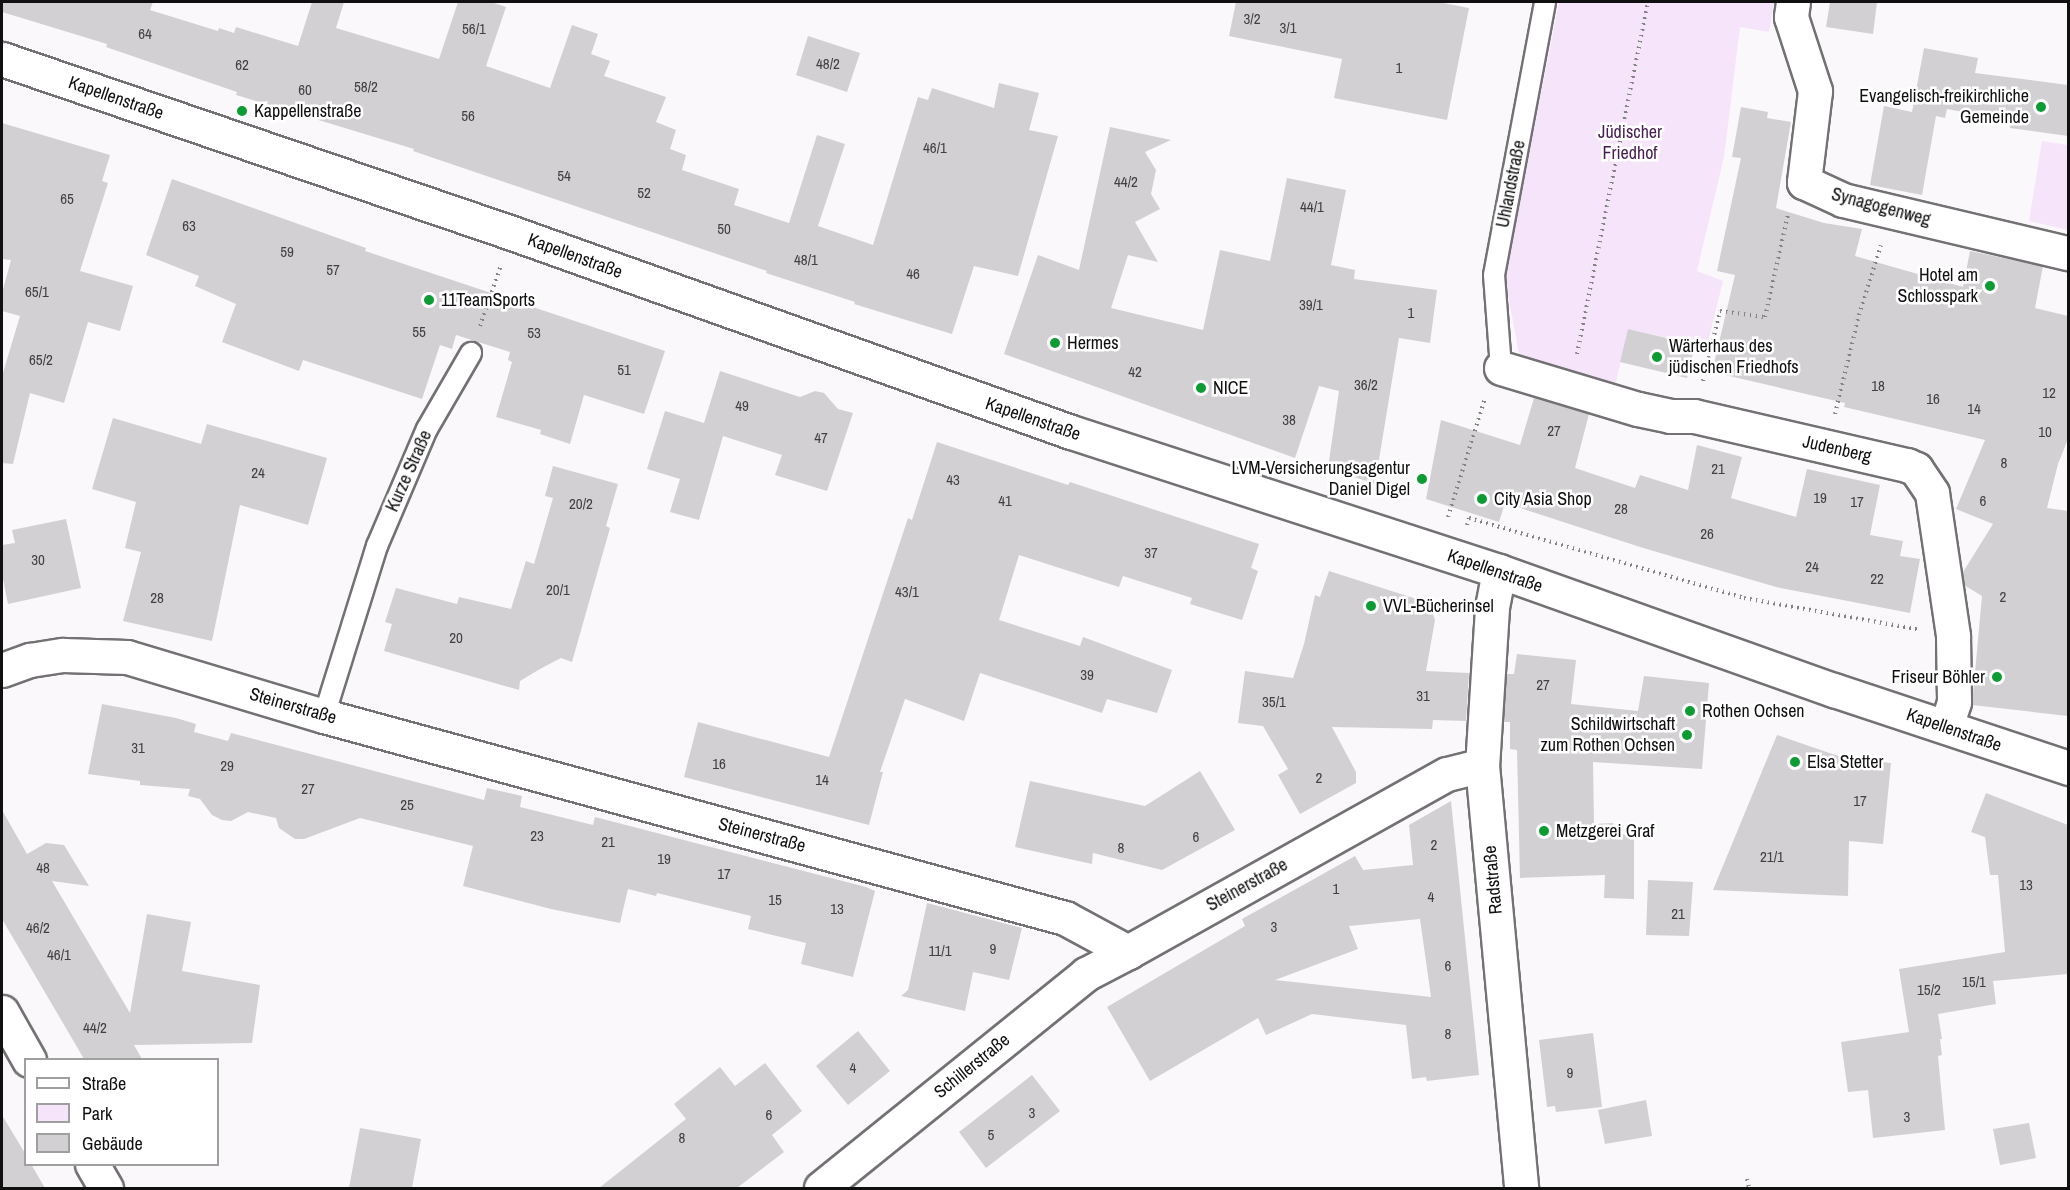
<!DOCTYPE html>
<html>
<head>
<meta charset="utf-8">
<style>
  body { margin:0 }
  #map { position:relative; width:2070px; height:1190px; overflow:hidden; background:#faf8fb; font-family:"Archivo Narrow",sans-serif }
  div>[style] { position:absolute }
  [style*='--x'] { left:calc(var(--x)*1px); top:calc(var(--y)*1px); width:calc(var(--w)*1px); rotate:calc(var(--a)*1deg) }
  .green>* { inset:0; background:#f6e4fb }
  .building>* { inset:0; background:#d3d0d4 }
  .path>* { height:4px; margin-top:-2px; transform-origin:0; background:repeating-linear-gradient(90deg,#848385 0 1.5px,transparent 0 6px) }
  .roads { filter:drop-shadow(2px 0 #737174) drop-shadow(-2px 0 #737174) drop-shadow(0 2px #737174) drop-shadow(0 -2px #737174) }
  .lane>* { height:20px; margin:-10px; padding:0 10px; transform-origin:10px; border-radius:10px; background:#fff }
  .street>* { height:33px; margin:-16.5px; padding:0 16.5px; transform-origin:16.5px; border-radius:16.5px; background:#fff }
  .secondary>* { height:33px; margin:-16.5px; padding:0 16.5px; transform-origin:16.5px; border-radius:16.5px; background:#fff }
  .dots>* { width:16px; height:16px; translate:-50% -50%; box-sizing:border-box; border:3px solid #fff; border-radius:50% }
  span { translate:-50% -50%; white-space:nowrap; text-align:center; line-height:1.15; -webkit-text-stroke:5px #fff; paint-order:stroke }
  .number-label { font-size:15px; color:#424042 }
  .number-label span { -webkit-text-stroke-width:0 }
  .poi-label { font-size:18px; color:#111011 }
  .right { translate:-100% -50%; text-align:right }
  .left { translate:0 -50%; text-align:left }
  .street-label { font-size:18px; color:#111011 }
  .park-label { font-size:18px; color:#461c52 }
  .frame { position:absolute; inset:0; border:3px solid #111011; pointer-events:none }
  .legend { position:absolute; left:24px; top:1058px; width:195px; height:108px; box-sizing:border-box; background:#fff; border:2px solid #a09fa0; margin:0; padding:8px 10px; list-style:none; font-size:18px; color:#111011 }
  .legend li { display:flex; align-items:center; gap:12px; height:30px }
  .legend b { width:30px; border:2px solid #a09fa0 }
</style>
</head>
<body>
<div id="map">
  <div class="green">
    <div style="clip-path:polygon(1559px 2px,1774px 2px,1769px 32px,1740px 27px,1724px 157px,1697px 271px,1723px 281px,1705px 354px,1693px 351px,1694px 345px,1628px 329px,1615px 387px,1520px 359px,1505px 279px)"></div>
    <div style="clip-path:polygon(2042px 141px,2068px 145px,2068px 230px,2029px 221px)"></div>
  </div>
  <div class="building">
    <div style="clip-path:polygon(2px 2px,153px 2px,150px 10px,218px 31px,219px 28px,234px 33px,236px 27px,298px 46px,312px 2px,344px 2px,336px 28px,439px 59px,458px 2px,491px 2px,506px 7px,486px 66px,550px 88px,572px 25px,598px 34px,591px 54px,610px 61px,604px 76px,666px 97px,656px 122px,676px 130px,670px 149px,686px 155px,682px 170px,739px 189px,734px 205px,789px 223px,817px 135px,845px 144px,818px 226px,873px 245px,918px 97px,928px 100px,932px 88px,994px 108px,999px 83px,1039px 93px,1029px 130px,1058px 136px,1018px 276px,974px 266px,952px 334px,854px 304px,855px 302px,766px 273px,767px 271px,413px 151px,414px 149px,236px 95px,237px 92px,106px 47px,107px 44px,2px 12px)"></div>
    <div style="clip-path:polygon(1236px 2px,1438px 2px,1469px 8px,1447px 120px,1334px 98px,1342px 59px,1229px 36px)"></div>
    <div style="clip-path:polygon(1830px 2px,1877px 2px,1873px 34px,1826px 27px)"></div>
    <div style="clip-path:polygon(808px 36px,860px 53px,847px 92px,796px 75px)"></div>
    <div style="clip-path:polygon(1924px 48px,1978px 58px,1975px 73px,2068px 85px,2068px 136px,2010px 128px,2011px 121px,1947px 109px,1945px 118px,1936px 116px,1922px 195px,1870px 185px,1884px 106px,1912px 112px)"></div>
    <div style="clip-path:polygon(1741px 107px,1768px 112px,1767px 118px,1791px 122px,1776px 208px,1824px 223px,1862px 229px,1855px 256px,1963px 287px,1970px 251px,2043px 266px,2035px 308px,2068px 316px,2068px 439px,2058px 464px,2047px 508px,2068px 511px,2068px 716px,1972px 705px,1982px 596px,1964px 585px,1963px 572px,1993px 524px,1956px 509px,1985px 440px,1844px 407px,1845px 403px,1712px 372px,1735px 275px,1717px 271px,1741px 158px,1732px 157px)"></div>
    <div style="clip-path:polygon(2px 123px,110px 155px,102px 181px,108px 183px,80px 271px,133px 286px,120px 331px,88px 322px,64px 403px,30px 393px,13px 464px,2px 463px,2px 376px,20px 316px,2px 311px,2px 293px,11px 260px,2px 259px)"></div>
    <div style="clip-path:polygon(1110px 127px,1171px 140px,1145px 152px,1156px 170px,1151px 194px,1160px 209px,1135px 222px,1158px 262px,1128px 255px,1111px 308px,1203px 330px,1220px 250px,1270px 261px,1287px 178px,1346px 190px,1331px 265px,1355px 270px,1354px 279px,1437px 290px,1430px 343px,1399px 338px,1375px 484px,1328px 468px,1339px 391px,1319px 386px,1295px 458px,1004px 354px,1038px 255px,1079px 270px)"></div>
    <div style="clip-path:polygon(172px 179px,366px 248px,365px 251px,665px 351px,644px 414px,584px 395px,570px 444px,540px 434px,541px 430px,496px 417px,512px 362px,508px 360px,510px 352px,456px 335px,452px 349px,440px 345px,422px 399px,303px 360px,299px 371px,222px 342px,236px 304px,195px 286px,199px 276px,146px 255px)"></div>
    <div style="clip-path:polygon(1628px 329px,1695px 345px,1687px 378px,1620px 362px)"></div>
    <div style="clip-path:polygon(720px 371px,800px 397px,815px 391px,824px 393px,838px 409px,853px 413px,827px 491px,775px 475px,782px 455px,723px 436px,699px 520px,670px 512px,680px 479px,647px 469px,665px 411px,704px 423px)"></div>
    <div style="clip-path:polygon(1534px 398px,1589px 414px,1575px 468px,1635px 488px,1640px 475px,1688px 490px,1697px 445px,1742px 457px,1731px 498px,1796px 517px,1807px 469px,1880px 485px,1870px 535px,1903px 541px,1900px 556px,1920px 559px,1910px 613px,1776px 587px,1640px 547px,1505px 503px,1499px 522px,1426px 499px,1441px 420px,1520px 445px)"></div>
    <div style="clip-path:polygon(113px 418px,201px 444px,207px 424px,327px 458px,308px 525px,240px 505px,212px 641px,123px 621px,141px 552px,125px 548px,136px 502px,92px 489px)"></div>
    <div style="clip-path:polygon(937px 442px,1068px 485px,1070px 482px,1259px 544px,1251px 568px,1258px 571px,1242px 620px,1190px 604px,1192px 598px,1123px 576px,1119px 587px,1019px 555px,999px 620px,1080px 646px,1083px 637px,1172px 670px,1157px 713px,1107px 699px,1102px 713px,980px 673px,964px 721px,905px 699px,880px 772px,883px 772px,869px 825px,684px 777px,698px 722px,829px 757px,908px 518px,912px 520px)"></div>
    <div style="clip-path:polygon(553px 466px,618px 484px,606px 526px,610px 528px,572px 662px,561px 658px,540px 669px,520px 681px,519px 690px,384px 651px,392px 624px,385px 622px,396px 588px,457px 604px,459px 597px,511px 609px,526px 561px,534px 564px,553px 498px,545px 496px)"></div>
    <div style="clip-path:polygon(66px 519px,81px 588px,8px 604px,2px 574px,2px 545px,15px 543px,12px 530px)"></div>
    <div style="clip-path:polygon(1329px 571px,1429px 603px,1435px 620px,1426px 671px,1469px 673px,1466px 721px,1433px 720px,1432px 729px,1332px 727px,1356px 772px,1356px 783px,1300px 814px,1278px 775px,1288px 769px,1263px 726px,1238px 723px,1245px 671px,1293px 678px,1304px 644px,1315px 595px,1320px 597px)"></div>
    <div style="clip-path:polygon(1517px 654px,1576px 660px,1571px 704px,1638px 711px,1644px 676px,1709px 683px,1702px 769px,1593px 762px,1594px 824px,1613px 823px,1613px 835px,1634px 834px,1634px 899px,1604px 898px,1605px 875px,1520px 878px,1517px 750px,1510px 749px,1510px 722px,1504px 722px,1507px 674px,1514px 674px)"></div>
    <div style="clip-path:polygon(102px 704px,176px 718px,196px 724px,194px 732px,228px 741px,231px 733px,484px 800px,487px 788px,522px 796px,520px 807px,593px 825px,595px 817px,866px 887px,875px 891px,853px 977px,801px 964px,806px 943px,748px 929px,751px 916px,657px 893px,656px 896px,628px 889px,620px 923px,551px 909px,463px 886px,473px 846px,360px 818px,304px 839px,295px 839px,279px 828px,276px 818px,248px 812px,231px 821px,222px 820px,212px 815px,200px 799px,188px 796px,190px 789px,140px 785px,140px 781px,88px 774px)"></div>
    <div style="clip-path:polygon(1777px 735px,1844px 758px,1891px 763px,1883px 844px,1849px 841px,1848px 896px,1713px 890px)"></div>
    <div style="clip-path:polygon(1200px 771px,1235px 830px,1162px 870px,1093px 853px,1092px 864px,1015px 847px,1030px 781px,1145px 806px)"></div>
    <div style="clip-path:polygon(1986px 793px,2068px 825px,2068px 974px,1993px 981px,1996px 1004px,1938px 1014px,1942px 1039px,1940px 1039px,1942px 1055px,1938px 1056px,1945px 1130px,1873px 1138px,1868px 1090px,1848px 1092px,1841px 1042px,1909px 1032px,1899px 969px,2005px 952px,1998px 875px,1990px 875px,1985px 837px,1971px 832px)"></div>
    <div style="clip-path:polygon(evenodd,1451px 801px,1479px 1075px,1427px 1081px,1426px 1077px,1412px 1079px,1406px 1025px,1312px 1014px,1266px 1035px,1258px 1018px,1150px 1081px,1107px 1007px,1245px 926px,1242px 919px,1355px 856px,1363px 870px,1413px 865px,1409px 825px,1451px 801px,1420px 919px,1431px 997px,1275px 980px,1358px 949px,1349px 926px,1420px 919px)"></div>
    <div style="clip-path:polygon(2px 810px,27px 854px,46px 843px,64px 845px,89px 886px,52px 881px,130px 1013px,147px 914px,191px 922px,182px 971px,260px 985px,252px 1043px,134px 1045px,142px 1059px,84px 1059px,2px 919px)"></div>
    <div style="clip-path:polygon(1648px 880px,1693px 882px,1689px 936px,1646px 935px)"></div>
    <div style="clip-path:polygon(927px 903px,1022px 928px,1009px 980px,973px 972px,965px 1011px,901px 996px,908px 990px)"></div>
    <div style="clip-path:polygon(858px 1031px,890px 1071px,848px 1105px,816px 1066px)"></div>
    <div style="clip-path:polygon(1593px 1033px,1602px 1107px,1556px 1112px,1555px 1106px,1547px 1107px,1539px 1040px)"></div>
    <div style="clip-path:polygon(765px 1063px,802px 1111px,772px 1135px,784px 1152px,737px 1188px,599px 1188px,686px 1119px,674px 1104px,720px 1067px,735px 1086px)"></div>
    <div style="clip-path:polygon(1032px 1075px,1060px 1111px,986px 1168px,959px 1132px)"></div>
    <div style="clip-path:polygon(1646px 1100px,1652px 1136px,1605px 1144px,1598px 1110px)"></div>
    <div style="clip-path:polygon(2px 1115px,26px 1155px,26px 1164px,31px 1164px,45px 1188px,2px 1188px)"></div>
    <div style="clip-path:polygon(2029px 1123px,2036px 1158px,2000px 1165px,1993px 1129px)"></div>
    <div style="clip-path:polygon(360px 1128px,421px 1139px,412px 1188px,349px 1188px)"></div>
  </div>
  <div class="path">
    <div style="--x:480;--y:326;--w:65;--a:-71"></div>
    <div style="--x:1577;--y:354;--w:359;--a:-78.6"></div>
    <div style="--x:1703;--y:381;--w:72;--a:-76.3"></div>
    <div style="--x:1720;--y:311;--w:45;--a:7.6"></div>
    <div style="--x:1765;--y:317;--w:106;--a:-77.4"></div>
    <div style="--x:1835;--y:414;--w:102;--a:-76.4"></div>
    <div style="--x:1859;--y:315;--w:73;--a:-72.6"></div>
    <div style="--x:1448;--y:517;--w:125;--a:-72.7"></div>
    <div style="--x:1467;--y:525;--w:7;--a:-74"></div>
    <div style="--x:1469;--y:518;--w:286;--a:16.2"></div>
    <div style="--x:1744;--y:598;--w:176;--a:10.2"></div>
    <div style="--x:1747;--y:1179;--w:9;--a:77"></div>
  </div>
  <div class="roads">
    <div class="lane">
      <div style="--x:1501;--y:368;--w:93;--a:-94.3"></div>
      <div style="--x:1494;--y:275;--w:278;--a:-79.4"></div>
      <div style="--x:324;--y:716;--w:178;--a:-72.7"></div>
      <div style="--x:377;--y:546;--w:127;--a:-66.9"></div>
      <div style="--x:427;--y:429;--w:88;--a:-59.9"></div>
    </div>
    <div class="street">
      <div style="--x:1793;--y:2;--w:15;--a:98"></div>
      <div style="--x:1791;--y:17;--w:78;--a:72"></div>
      <div style="--x:1815;--y:91;--w:92;--a:96.9"></div>
      <div style="--x:1804;--y:182;--w:43;--a:24.8"></div>
      <div style="--x:1843;--y:200;--w:231;--a:13.3"></div>
      <div style="--x:1501;--y:368;--w:143;--a:16.7"></div>
      <div style="--x:1638;--y:409;--w:33;--a:12"></div>
      <div style="--x:1670;--y:416;--w:24;--a:0"></div>
      <div style="--x:1694;--y:416;--w:219;--a:13"></div>
      <div style="--x:1907;--y:465;--w:10;--a:24"></div>
      <div style="--x:1916;--y:469;--w:29;--a:56"></div>
      <div style="--x:1932;--y:493;--w:145;--a:81.6"></div>
      <div style="--x:1953;--y:636;--w:66;--a:89.1"></div>
      <div style="--x:1954;--y:702;--w:26;--a:108"></div>
      <div style="--x:1499;--y:571;--w:38;--a:101"></div>
      <div style="--x:1492;--y:608;--w:157;--a:93.6"></div>
      <div style="--x:1482;--y:765;--w:425;--a:84.7"></div>
      <div style="--x:2;--y:670;--w:30;--a:-20"></div>
      <div style="--x:30;--y:660;--w:33;--a:-9"></div>
      <div style="--x:63;--y:655;--w:64;--a:1.8"></div>
      <div style="--x:127;--y:657;--w:206;--a:16.7"></div>
      <div style="--x:324;--y:716;--w:768;--a:15.25"></div>
      <div style="--x:1065;--y:918;--w:72;--a:28.4"></div>
      <div style="--x:1128;--y:952;--w:365;--a:-29.2"></div>
      <div style="--x:1447;--y:774;--w:36;--a:-14"></div>
      <div style="--x:821;--y:1188;--w:341;--a:-38.9"></div>
      <div style="--x:1086;--y:974;--w:47;--a:-27.6"></div>
    </div>
    <div class="secondary">
      <div style="--x:2;--y:59;--w:539;--a:18.84"></div>
      <div style="--x:512;--y:233;--w:593;--a:19.6"></div>
      <div style="--x:1071;--y:432;--w:450;--a:18"></div>
      <div style="--x:1499;--y:571;--w:356;--a:19.6"></div>
      <div style="--x:1834;--y:690;--w:247;--a:18.4"></div>
      <div style="--x:2;--y:1012;--w:55;--a:60.6"></div>
      <div style="--x:92;--y:1164;--w:28;--a:60"></div>
    </div>
  </div>
  <div class="dots">
    <div style="left:2041px;top:107px;background:#0d9b33"></div>
    <div style="left:242px;top:111px;background:#0d9b33"></div>
    <div style="left:1990px;top:286px;background:#0d9b33"></div>
    <div style="left:429px;top:300px;background:#0d9b33"></div>
    <div style="left:1055px;top:343px;background:#0d9b33"></div>
    <div style="left:1657px;top:357px;background:#0d9b33"></div>
    <div style="left:1201px;top:388px;background:#0d9b33"></div>
    <div style="left:1422px;top:479px;background:#0d9b33"></div>
    <div style="left:1482px;top:499px;background:#0d9b33"></div>
    <div style="left:1371px;top:606px;background:#0d9b33"></div>
    <div style="left:1997px;top:677px;background:#0d9b33"></div>
    <div style="left:1690px;top:711px;background:#0d9b33"></div>
    <div style="left:1687px;top:735px;background:#0d9b33"></div>
    <div style="left:1795px;top:762px;background:#0d9b33"></div>
    <div style="left:1544px;top:831px;background:#0d9b33"></div>
  </div>
  <div class="number-label">
    <span style="left:1252px;top:19px">3/2</span>
    <span style="left:1288px;top:28px">3/1</span>
    <span style="left:474px;top:29px">56/1</span>
    <span style="left:145px;top:34px">64</span>
    <span style="left:828px;top:64px">48/2</span>
    <span style="left:242px;top:65px">62</span>
    <span style="left:1399px;top:68px">1</span>
    <span style="left:366px;top:87px">58/2</span>
    <span style="left:305px;top:90px">60</span>
    <span style="left:468px;top:116px">56</span>
    <span style="left:935px;top:148px">46/1</span>
    <span style="left:564px;top:176px">54</span>
    <span style="left:1126px;top:182px">44/2</span>
    <span style="left:644px;top:193px">52</span>
    <span style="left:67px;top:199px">65</span>
    <span style="left:1312px;top:207px">44/1</span>
    <span style="left:189px;top:226px">63</span>
    <span style="left:724px;top:229px">50</span>
    <span style="left:287px;top:252px">59</span>
    <span style="left:806px;top:260px">48/1</span>
    <span style="left:333px;top:270px">57</span>
    <span style="left:913px;top:274px">46</span>
    <span style="left:37px;top:292px">65/1</span>
    <span style="left:1311px;top:305px">39/1</span>
    <span style="left:1411px;top:313px">1</span>
    <span style="left:419px;top:332px">55</span>
    <span style="left:534px;top:333px">53</span>
    <span style="left:41px;top:360px">65/2</span>
    <span style="left:624px;top:370px">51</span>
    <span style="left:1135px;top:372px">42</span>
    <span style="left:1366px;top:385px">36/2</span>
    <span style="left:1878px;top:386px">18</span>
    <span style="left:2049px;top:393px">12</span>
    <span style="left:1933px;top:399px">16</span>
    <span style="left:742px;top:406px">49</span>
    <span style="left:1974px;top:409px">14</span>
    <span style="left:1289px;top:420px">38</span>
    <span style="left:1554px;top:431px">27</span>
    <span style="left:2045px;top:432px">10</span>
    <span style="left:821px;top:438px">47</span>
    <span style="left:2004px;top:463px">8</span>
    <span style="left:1718px;top:469px">21</span>
    <span style="left:258px;top:473px">24</span>
    <span style="left:953px;top:480px">43</span>
    <span style="left:1820px;top:498px">19</span>
    <span style="left:1005px;top:501px">41</span>
    <span style="left:1983px;top:501px">6</span>
    <span style="left:1857px;top:502px">17</span>
    <span style="left:581px;top:504px">20/2</span>
    <span style="left:1621px;top:509px">28</span>
    <span style="left:1707px;top:534px">26</span>
    <span style="left:1151px;top:553px">37</span>
    <span style="left:38px;top:560px">30</span>
    <span style="left:1812px;top:567px">24</span>
    <span style="left:1877px;top:579px">22</span>
    <span style="left:558px;top:590px">20/1</span>
    <span style="left:907px;top:592px">43/1</span>
    <span style="left:2003px;top:597px">2</span>
    <span style="left:157px;top:598px">28</span>
    <span style="left:456px;top:638px">20</span>
    <span style="left:1087px;top:675px">39</span>
    <span style="left:1543px;top:685px">27</span>
    <span style="left:1423px;top:696px">31</span>
    <span style="left:1274px;top:702px">35/1</span>
    <span style="left:138px;top:748px">31</span>
    <span style="left:719px;top:764px">16</span>
    <span style="left:227px;top:766px">29</span>
    <span style="left:1319px;top:778px">2</span>
    <span style="left:822px;top:780px">14</span>
    <span style="left:308px;top:789px">27</span>
    <span style="left:1860px;top:801px">17</span>
    <span style="left:407px;top:805px">25</span>
    <span style="left:537px;top:836px">23</span>
    <span style="left:1196px;top:837px">6</span>
    <span style="left:608px;top:842px">21</span>
    <span style="left:1434px;top:845px">2</span>
    <span style="left:1121px;top:848px">8</span>
    <span style="left:1772px;top:857px">21/1</span>
    <span style="left:664px;top:859px">19</span>
    <span style="left:43px;top:868px">48</span>
    <span style="left:724px;top:874px">17</span>
    <span style="left:2026px;top:885px">13</span>
    <span style="left:1336px;top:889px">1</span>
    <span style="left:1431px;top:897px">4</span>
    <span style="left:775px;top:900px">15</span>
    <span style="left:837px;top:909px">13</span>
    <span style="left:1678px;top:914px">21</span>
    <span style="left:1274px;top:927px">3</span>
    <span style="left:38px;top:928px">46/2</span>
    <span style="left:993px;top:949px">9</span>
    <span style="left:940px;top:951px">11/1</span>
    <span style="left:59px;top:955px">46/1</span>
    <span style="left:1448px;top:966px">6</span>
    <span style="left:1974px;top:982px">15/1</span>
    <span style="left:1929px;top:990px">15/2</span>
    <span style="left:95px;top:1028px">44/2</span>
    <span style="left:1448px;top:1034px">8</span>
    <span style="left:853px;top:1068px">4</span>
    <span style="left:1570px;top:1073px">9</span>
    <span style="left:1032px;top:1113px">3</span>
    <span style="left:769px;top:1115px">6</span>
    <span style="left:1907px;top:1117px">3</span>
    <span style="left:991px;top:1135px">5</span>
    <span style="left:682px;top:1138px">8</span>
  </div>
  <div class="poi-label">
    <span class="right" style="left:2029px;top:107px">Evangelisch-freikirchliche<br>Gemeinde</span>
    <span class="left" style="left:254px;top:111px">Kappellenstraße</span>
    <span class="right" style="left:1978px;top:286px">Hotel am<br>Schlosspark</span>
    <span class="left" style="left:441px;top:300px">11TeamSports</span>
    <span class="left" style="left:1067px;top:343px">Hermes</span>
    <span class="left" style="left:1669px;top:357px">Wärterhaus des<br>jüdischen Friedhofs</span>
    <span class="left" style="left:1213px;top:388px">NICE</span>
    <span class="right" style="left:1410px;top:479px">LVM-Versicherungsagentur<br>Daniel Digel</span>
    <span class="left" style="left:1494px;top:499px">City Asia Shop</span>
    <span class="left" style="left:1383px;top:606px">VVL-Bücherinsel</span>
    <span class="right" style="left:1985px;top:677px">Friseur Böhler</span>
    <span class="left" style="left:1702px;top:711px">Rothen Ochsen</span>
    <span class="right" style="left:1675px;top:735px">Schildwirtschaft<br>zum Rothen Ochsen</span>
    <span class="left" style="left:1807px;top:762px">Elsa Stetter</span>
    <span class="left" style="left:1556px;top:831px">Metzgerei Graf</span>
  </div>
  <div class="street-label">
    <span style="left:116px;top:98px;rotate:19deg">Kapellenstraße</span>
    <span style="left:1511px;top:184px;rotate:-79deg">Uhlandstraße</span>
    <span style="left:1881px;top:207px;rotate:15deg">Synagogenweg</span>
    <span style="left:575px;top:256px;rotate:20deg">Kapellenstraße</span>
    <span style="left:1033px;top:419px;rotate:19deg">Kapellenstraße</span>
    <span style="left:1837px;top:449px;rotate:13deg">Judenberg</span>
    <span style="left:409px;top:471px;rotate:-66deg">Kurze Straße</span>
    <span style="left:1495px;top:571px;rotate:19deg">Kapellenstraße</span>
    <span style="left:293px;top:706px;rotate:16deg">Steinerstraße</span>
    <span style="left:1954px;top:730px;rotate:19deg">Kapellenstraße</span>
    <span style="left:762px;top:835px;rotate:15deg">Steinerstraße</span>
    <span style="left:1493px;top:880px;rotate:-95deg">Radstraße</span>
    <span style="left:1247px;top:885px;rotate:-29deg">Steinerstraße</span>
    <span style="left:972px;top:1066px;rotate:-39deg">Schillerstraße</span>
  </div>
  <div class="park-label">
    <span style="left:1630px;top:143px">Jüdischer<br>Friedhof</span>
  </div>
  <div class="frame"></div>
  <ul class="legend">
  <li><b style="height:8px;background:#fff"></b>Straße</li>
  <li><b style="height:16px;background:#f6e4fb"></b>Park</li>
  <li><b style="height:16px;background:#d3d0d4"></b>Gebäude</li>
  </ul>
</div>
</body>
</html>
